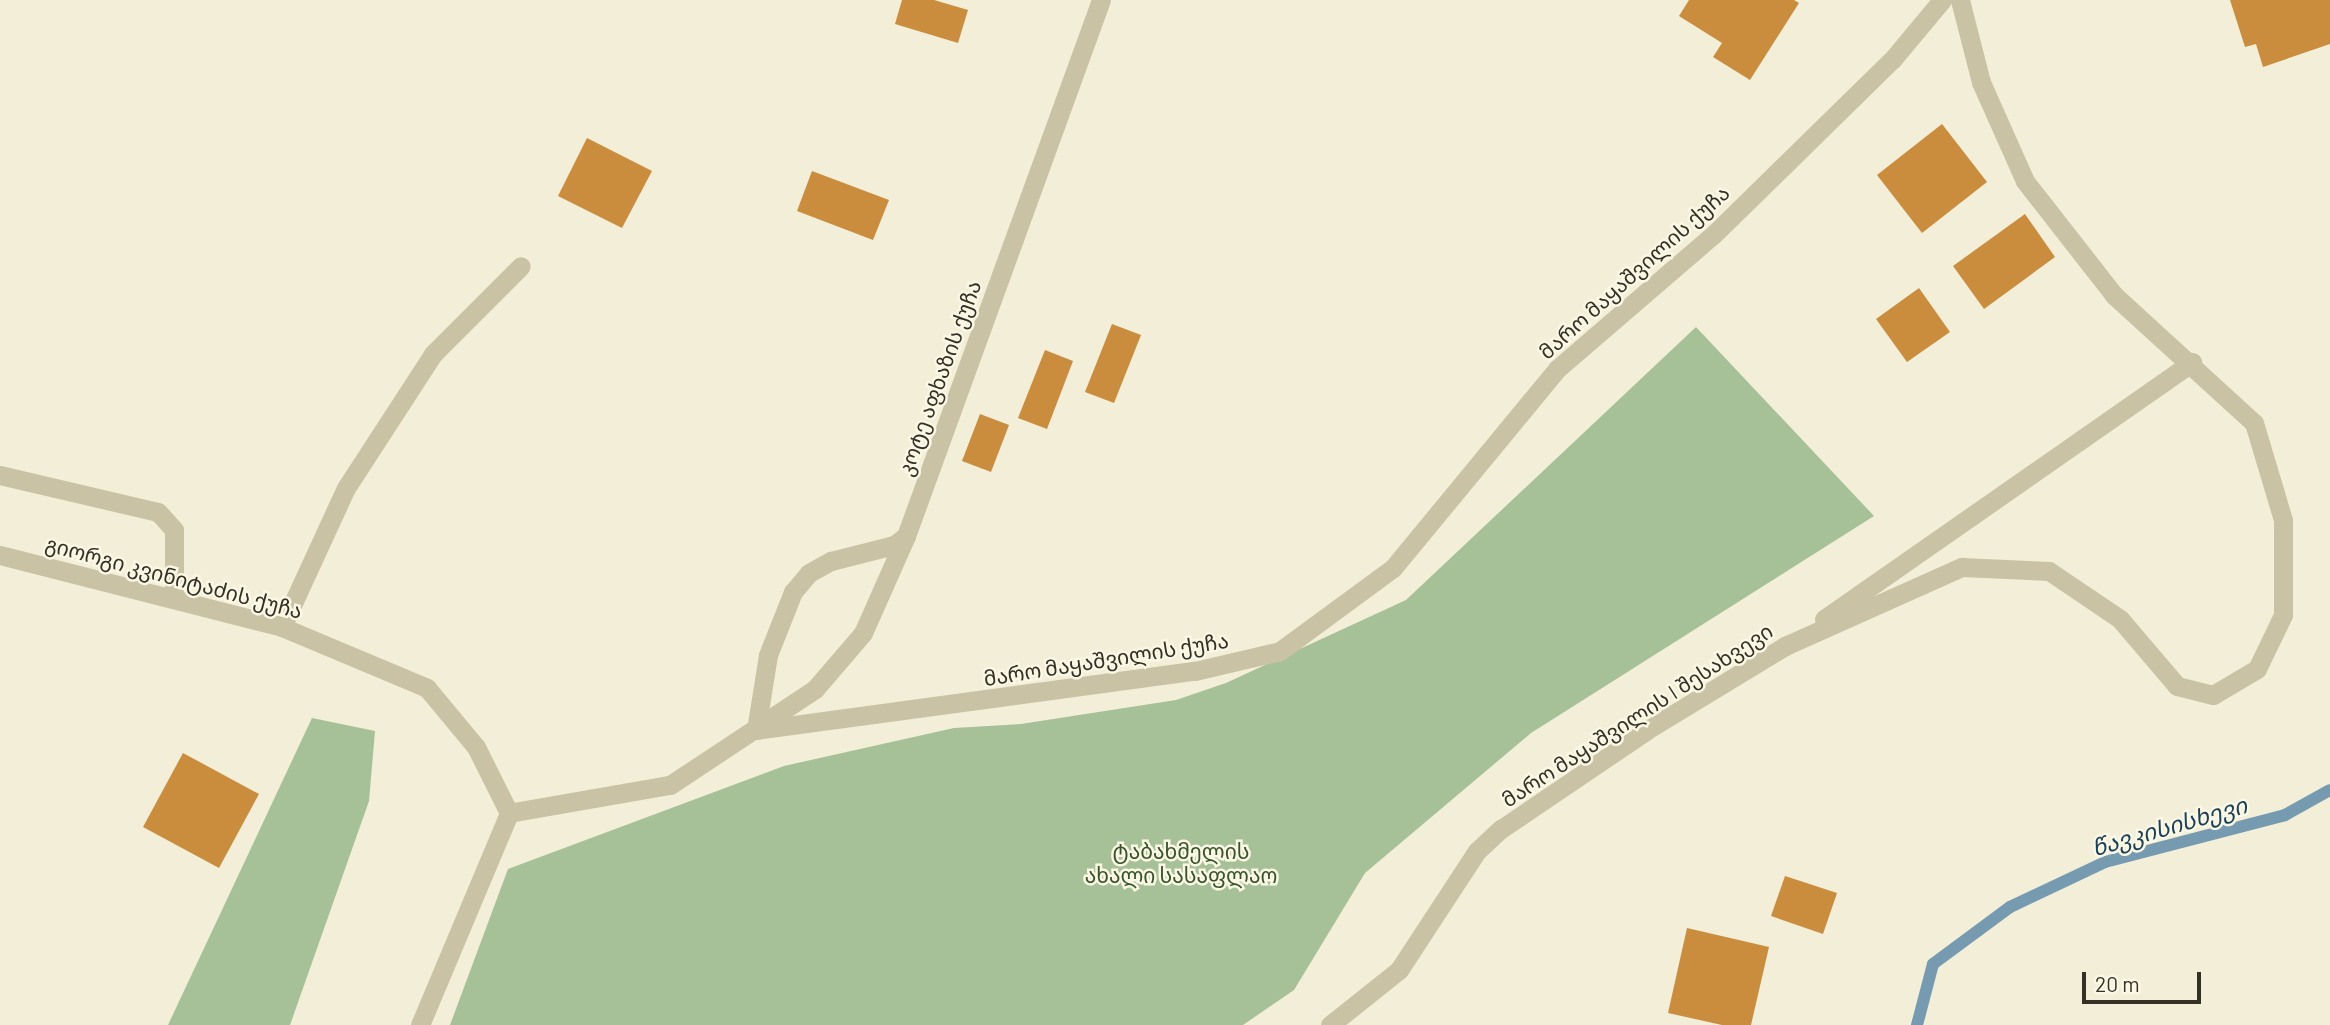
<!DOCTYPE html>
<html>
<head>
<meta charset="utf-8">
<style>
  body { margin:0 }
  #map { position:relative; width:2330px; height:1025px; overflow:hidden; background:#f2eed8; font-family:Barlow,"Noto Sans Georgian",sans-serif }
  div>[style] { position:absolute }
  [style*='--x'] { left:calc(var(--x)*1px); top:calc(var(--y)*1px); width:calc(var(--w)*1px); rotate:calc(var(--a)*1deg) }
  .green>* { inset:0; background:#a6c198 }
  .stream>* { height:12px; margin:-6px; padding:0 6px; transform-origin:6px; border-radius:6px; background:#769bb0 }
  .building>* { inset:0; background:#ca8d3e }
  .service>* { height:19px; margin:-9.5px; padding:0 9.5px; transform-origin:9.5px; border-radius:9.5px; background:#cac2a4 }
  .minor>* { height:19px; margin:-9.5px; padding:0 9.5px; transform-origin:9.5px; border-radius:9.5px; background:#cac2a4 }
  span { translate:-50% -50%; white-space:nowrap; text-align:center; line-height:1.15; -webkit-text-stroke:5px #faf7e4; paint-order:stroke }
  .street-label { font-size:21px; color:#353026 }
  .park-label { font-size:21px; color:#365429 }
  .water-label { font-size:23px; color:#1a4057; font-style:italic }
  .scale { position:absolute; left:2082px; top:972px; width:119px; height:32px; box-sizing:border-box; border:4px solid #353026; border-top:0; padding-left:9px; font-size:21px; line-height:24px; white-space:nowrap; color:#353026; -webkit-text-stroke:5px #faf7e4; paint-order:stroke }
</style>
</head>
<body>
<div id="map">
  <div class="green">
    <div style="clip-path:polygon(1696px 327px,1874px 516px,1531px 733px,1365px 873px,1294px 990px,1243px 1025px,450px 1025px,508px 869px,784px 766px,954px 728px,1021px 724px,1176px 700px,1226px 683px,1406px 600px)"></div>
    <div style="clip-path:polygon(312px 718px,375px 731px,369px 801px,290px 1025px,168px 1025px)"></div>
  </div>
  <div class="stream">
    <div style="--x:1917;--y:1025;--w:63;--a:-75.3"></div>
    <div style="--x:1933;--y:964;--w:96;--a:-36.5"></div>
    <div style="--x:2010;--y:907;--w:105;--a:-25.3"></div>
    <div style="--x:2105;--y:862;--w:186;--a:-14.6"></div>
    <div style="--x:2285;--y:815;--w:51;--a:-29.1"></div>
  </div>
  <div class="building">
    <div style="clip-path:polygon(902px 0,934px 0,968px 10px,958px 43px,895px 24px)"></div>
    <div style="clip-path:polygon(1689px 0,1794px 0,1799px 3px,1750px 80px,1713px 57px,1722px 43px,1679px 16px)"></div>
    <div style="clip-path:polygon(2230px 0,2330px 0,2330px 44px,2263px 67px,2256px 44px,2245px 47px)"></div>
    <div style="clip-path:polygon(1942px 124px,1987px 182px,1922px 233px,1877px 175px)"></div>
    <div style="clip-path:polygon(587px 138px,652px 171px,622px 228px,558px 196px)"></div>
    <div style="clip-path:polygon(812px 171px,889px 200px,873px 240px,797px 211px)"></div>
    <div style="clip-path:polygon(2025px 214px,2055px 257px,1984px 309px,1953px 266px)"></div>
    <div style="clip-path:polygon(1919px 288px,1950px 332px,1907px 362px,1876px 319px)"></div>
    <div style="clip-path:polygon(1112px 324px,1141px 335px,1114px 403px,1085px 392px)"></div>
    <div style="clip-path:polygon(1045px 350px,1073px 361px,1047px 429px,1018px 418px)"></div>
    <div style="clip-path:polygon(980px 414px,1009px 425px,991px 472px,962px 461px)"></div>
    <div style="clip-path:polygon(183px 753px,259px 794px,219px 868px,143px 827px)"></div>
    <div style="clip-path:polygon(1785px 876px,1837px 893px,1823px 934px,1771px 916px)"></div>
    <div style="clip-path:polygon(1687px 928px,1769px 947px,1751px 1025px,1722px 1025px,1668px 1013px)"></div>
  </div>
  <div class="service">
    <div style="--x:0;--y:475;--w:162;--a:13.2"></div>
    <div style="--x:158;--y:512;--w:24;--a:48"></div>
    <div style="--x:174;--y:530;--w:67;--a:90"></div>
    <div style="--x:1824;--y:619;--w:449;--a:-34.9"></div>
    <div style="--x:282;--y:627;--w:153;--a:-65.3"></div>
    <div style="--x:346;--y:488;--w:160;--a:-57"></div>
    <div style="--x:433;--y:354;--w:124;--a:-45"></div>
    <div style="--x:756;--y:730;--w:76;--a:-80.9"></div>
    <div style="--x:768;--y:655;--w:68;--a:-68.4"></div>
    <div style="--x:793;--y:592;--w:25;--a:-50"></div>
    <div style="--x:809;--y:573;--w:25;--a:-29"></div>
    <div style="--x:831;--y:561;--w:65;--a:-14.3"></div>
    <div style="--x:894;--y:545;--w:15;--a:-37"></div>
    <div style="--x:1330;--y:1025;--w:88;--a:-38.6"></div>
    <div style="--x:1399;--y:970;--w:142;--a:-56.8"></div>
    <div style="--x:1477;--y:851;--w:33;--a:-43"></div>
    <div style="--x:1501;--y:829;--w:176;--a:-34.1"></div>
    <div style="--x:1647;--y:730;--w:162;--a:-31.3"></div>
    <div style="--x:1785;--y:646;--w:194;--a:-24.1"></div>
    <div style="--x:1962;--y:567;--w:87;--a:2.6"></div>
    <div style="--x:2049;--y:571;--w:86;--a:34.1"></div>
    <div style="--x:2120;--y:619;--w:88;--a:49.6"></div>
    <div style="--x:2177;--y:686;--w:37;--a:14"></div>
    <div style="--x:2213;--y:695;--w:51;--a:-30.6"></div>
    <div style="--x:2257;--y:669;--w:60;--a:-64.3"></div>
    <div style="--x:2283;--y:615;--w:95;--a:-90"></div>
    <div style="--x:2283;--y:520;--w:101;--a:-106.6"></div>
    <div style="--x:2254;--y:423;--w:190;--a:-137.6"></div>
    <div style="--x:2114;--y:295;--w:145;--a:-128"></div>
    <div style="--x:2025;--y:181;--w:108;--a:-114"></div>
    <div style="--x:1981;--y:82;--w:85;--a:-104.4"></div>
  </div>
  <div class="minor">
    <div style="--x:0;--y:555;--w:291;--a:14.3"></div>
    <div style="--x:282;--y:627;--w:157;--a:22.8"></div>
    <div style="--x:427;--y:688;--w:77;--a:50.3"></div>
    <div style="--x:476;--y:747;--w:74;--a:63.4"></div>
    <div style="--x:756;--y:730;--w:443;--a:-7.7"></div>
    <div style="--x:1195;--y:671;--w:87;--a:-13.2"></div>
    <div style="--x:1280;--y:651;--w:140;--a:-36.3"></div>
    <div style="--x:1393;--y:568;--w:258;--a:-50.5"></div>
    <div style="--x:1557;--y:369;--w:206;--a:-40.7"></div>
    <div style="--x:1713;--y:235;--w:250;--a:-44.4"></div>
    <div style="--x:1892;--y:60;--w:78;--a:-50.2"></div>
    <div style="--x:509;--y:813;--w:163;--a:-9.9"></div>
    <div style="--x:670;--y:785;--w:174;--a:-33.5"></div>
    <div style="--x:815;--y:689;--w:74;--a:-49.4"></div>
    <div style="--x:863;--y:633;--w:106;--a:-66.1"></div>
    <div style="--x:906;--y:536;--w:570;--a:-70.01"></div>
    <div style="--x:420;--y:1025;--w:230;--a:-67.2"></div>
  </div>
  <div class="street-label">
    <span style="left:1634px;top:272px;rotate:-42deg">მარო მაყაშვილის ქუჩა</span>
    <span style="left:939px;top:378px;rotate:-70deg">კოტე აფხაზის ქუჩა</span>
    <span style="left:174px;top:577px;rotate:15deg">გიორგი კვინიტაძის ქუჩა</span>
    <span style="left:1106px;top:659px;rotate:-9deg">მარო მაყაშვილის ქუჩა</span>
    <span style="left:1637px;top:715px;rotate:-33deg">მარო მაყაშვილის I შესახვევი</span>
  </div>
  <div class="park-label">
    <span style="left:1181px;top:863px">ტაბახმელის<br>ახალი სასაფლაო</span>
  </div>
  <div class="water-label">
    <span style="left:2169px;top:826px;rotate:-16deg">წავკისისხევი</span>
  </div>
  <div class="scale">20 m</div>
</div>
</body>
</html>
